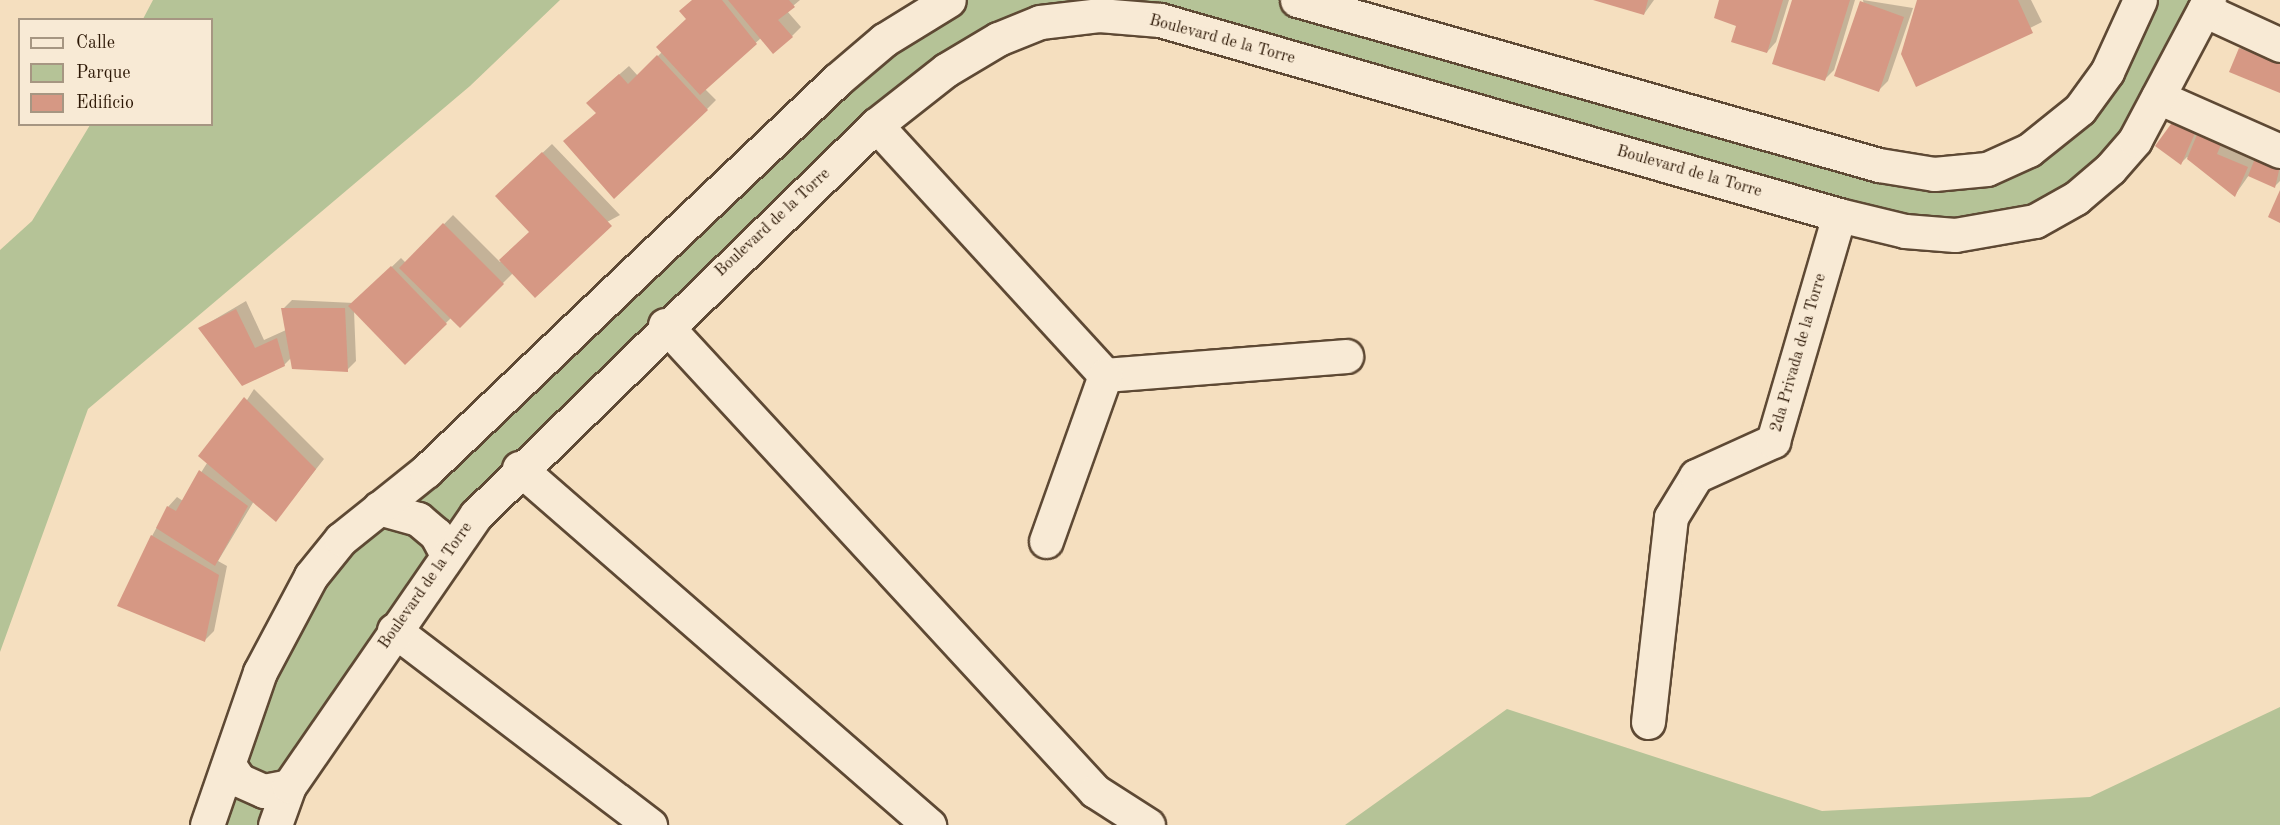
<!DOCTYPE html>
<html>
<head>
<meta charset="utf-8">
<style>
  body { margin:0 }
  #map { position:relative; width:2280px; height:825px; overflow:hidden; background:#f5dfbf; font-family:"Old Standard TT",serif }
  div>[style] { position:absolute }
  [style*='--x'] { left:calc(var(--x)*1px); top:calc(var(--y)*1px); width:calc(var(--w)*1px); rotate:calc(var(--a)*1deg) }
  .green>* { inset:0; background:#b5c397 }
  .shadow>* { inset:0; background:#0003 }
  .building>* { inset:0; background:#d69884 }
  .roads { filter:drop-shadow(2px 0 #5e4934) drop-shadow(-2px 0 #5e4934) drop-shadow(0 2px #5e4934) drop-shadow(0 -2px #5e4934) }
  .minor>* { height:33px; margin:-16.5px; padding:0 16.5px; transform-origin:16.5px; border-radius:16.5px; background:#f8ead5 }
  span { translate:-50% -50%; white-space:nowrap; text-align:center; line-height:1.15; -webkit-text-stroke:5px #f8ead5; paint-order:stroke }
  .street-label { font-size:16px; color:#2c1705 }
  .legend { position:absolute; left:18px; top:18px; width:195px; height:108px; box-sizing:border-box; background:#f8ead5; border:2px solid #a69682; margin:0; padding:8px 10px; list-style:none; font-size:18px; color:#2c1705 }
  .legend li { display:flex; align-items:center; gap:12px; height:30px }
  .legend b { width:30px; border:2px solid #a69682 }
</style>
</head>
<body>
<div id="map">
  <div class="green">
    <div style="clip-path:polygon(153px 0,560px 0,470px 86px,88px 409px,0 652px,0 250px,32px 221px,90px 125px,212px 124px,212px 20px,143px 19px)"></div>
    <div style="clip-path:polygon(949px 0,1297px 0,1879px 165px,2029px 150px,2140px 0,2209px 0,2076px 198px,1955px 235px,1160px 20px,998px 39px,519px 468px,275px 825px,207px 825px,311px 576px)"></div>
    <div style="clip-path:polygon(2280px 707px,2280px 825px,1345px 825px,1507px 709px,1822px 811px,2090px 797px)"></div>
  </div>
  <div class="shadow">
    <div style="clip-path:polygon(693px 0,800px 0,787px 11px,801px 27px,792px 36px,761px 38px,705px 89px,716px 100px,707px 109px,597px 112px,597px 94px,629px 66px,638px 76px,662px 52px,688px 19px)"></div>
    <div style="clip-path:polygon(1596px 0,1654px 0,1644px 14px)"></div>
    <div style="clip-path:polygon(1721px 0,1789px 0,1776px 42px,1767px 52px)"></div>
    <div style="clip-path:polygon(1793px 0,1855px 0,1834px 70px,1825px 79px)"></div>
    <div style="clip-path:polygon(1863px 0,1913px 8px,1888px 81px,1879px 90px)"></div>
    <div style="clip-path:polygon(1918px 0,2031px 0,2042px 22px,1916px 85px)"></div>
    <div style="clip-path:polygon(2249px 39px,2280px 52px,2280px 92px,2240px 48px)"></div>
    <div style="clip-path:polygon(2181px 114px,2280px 153px,2280px 181px,2275px 186px,2249px 175px,2235px 195px,2187px 157px,2181px 163px)"></div>
    <div style="clip-path:polygon(552px 144px,620px 215px,513px 273px,460px 326px,451px 318px,405px 363px,354px 310px,356px 361px,347px 370px,291px 358px,284px 365px,200px 328px,246px 301px,264px 340px,286px 330px,283px 309px,292px 300px,354px 303px,401px 258px,406px 263px,453px 215px,500px 262px,531px 232px,506px 187px)"></div>
    <div style="clip-path:polygon(254px 389px,324px 459px,276px 520px,254px 501px,218px 561px,227px 566px,214px 631px,205px 640px,152px 536px,168px 507px,177px 497px,183px 501px)"></div>
  </div>
  <div class="building">
    <div style="clip-path:polygon(692px 0,722px 0,757px 44px,700px 95px,656px 47px,686px 19px,679px 11px)"></div>
    <div style="clip-path:polygon(728px 0,789px 0,795px 7px,778px 20px,793px 37px,773px 54px)"></div>
    <div style="clip-path:polygon(1593px 0,1648px 0,1644px 15px)"></div>
    <div style="clip-path:polygon(1719px 0,1783px 0,1767px 53px,1731px 42px,1736px 26px,1714px 18px)"></div>
    <div style="clip-path:polygon(1792px 0,1850px 0,1825px 81px,1772px 64px)"></div>
    <div style="clip-path:polygon(1917px 0,2018px 0,2033px 33px,1916px 87px,1901px 54px)"></div>
    <div style="clip-path:polygon(1860px 1px,1904px 17px,1879px 92px,1834px 76px)"></div>
    <div style="clip-path:polygon(2239px 48px,2280px 64px,2280px 93px,2229px 72px)"></div>
    <div style="clip-path:polygon(657px 55px,708px 110px,614px 199px,563px 141px,596px 113px,586px 103px,619px 74px,628px 84px)"></div>
    <div style="clip-path:polygon(2179px 113px,2199px 124px,2181px 165px,2155px 146px)"></div>
    <div style="clip-path:polygon(2201px 125px,2225px 135px,2217px 154px,2248px 167px,2235px 197px,2187px 159px)"></div>
    <div style="clip-path:polygon(542px 152px,612px 226px,535px 298px,499px 260px,529px 232px,495px 196px)"></div>
    <div style="clip-path:polygon(2256px 156px,2280px 166px,2275px 188px,2248px 176px)"></div>
    <div style="clip-path:polygon(2280px 190px,2280px 223px,2268px 217px)"></div>
    <div style="clip-path:polygon(443px 223px,504px 284px,460px 328px,399px 268px)"></div>
    <div style="clip-path:polygon(391px 266px,447px 324px,405px 365px,348px 306px)"></div>
    <div style="clip-path:polygon(281px 308px,345px 308px,348px 372px,292px 369px)"></div>
    <div style="clip-path:polygon(236px 309px,255px 348px,277px 338px,285px 366px,242px 386px,198px 328px)"></div>
    <div style="clip-path:polygon(244px 397px,316px 469px,276px 522px,198px 456px)"></div>
    <div style="clip-path:polygon(199px 470px,248px 506px,215px 566px,156px 528px,167px 506px,176px 511px)"></div>
    <div style="clip-path:polygon(151px 535px,219px 575px,205px 642px,117px 606px)"></div>
  </div>
  <div class="roads">
    <div class="minor">
      <div style="--x:1297;--y:0;--w:605;--a:15.83"></div>
      <div style="--x:1879;--y:165;--w:56;--a:9.3"></div>
      <div style="--x:1934;--y:174;--w:53;--a:-5.4"></div>
      <div style="--x:1987;--y:169;--w:46;--a:-24.3"></div>
      <div style="--x:2029;--y:150;--w:65;--a:-38.8"></div>
      <div style="--x:2080;--y:109;--w:46;--a:-53.9"></div>
      <div style="--x:2107;--y:72;--w:79;--a:-65.4"></div>
      <div style="--x:2204;--y:10;--w:84;--a:24.7"></div>
      <div style="--x:2158;--y:97;--w:133;--a:23.9"></div>
      <div style="--x:876;--y:125;--w:339;--a:47.5"></div>
      <div style="--x:665;--y:325;--w:634;--a:47.3"></div>
      <div style="--x:1095;--y:791;--w:63;--a:32.7"></div>
      <div style="--x:1105;--y:375;--w:242;--a:-4.5"></div>
      <div style="--x:519;--y:468;--w:544;--a:41.05"></div>
      <div style="--x:379;--y:508;--w:41;--a:15.8"></div>
      <div style="--x:418;--y:519;--w:23;--a:40"></div>
      <div style="--x:436;--y:534;--w:21;--a:62"></div>
      <div style="--x:1046;--y:541;--w:176;--a:-70.4"></div>
      <div style="--x:394;--y:630;--w:322;--a:37.3"></div>
      <div style="--x:1648;--y:722;--w:206;--a:-83.6"></div>
      <div style="--x:1671;--y:517;--w:48;--a:-58.6"></div>
      <div style="--x:1696;--y:476;--w:85;--a:-24.4"></div>
      <div style="--x:1773;--y:441;--w:235;--a:-73.7"></div>
      <div style="--x:229;--y:765;--w:18;--a:56"></div>
      <div style="--x:239;--y:780;--w:27;--a:24"></div>
      <div style="--x:264;--y:791;--w:25;--a:-11"></div>
      <div style="--x:207;--y:825;--w:162;--a:-70.9"></div>
      <div style="--x:260;--y:672;--w:109;--a:-62"></div>
      <div style="--x:311;--y:576;--w:48;--a:-51"></div>
      <div style="--x:341;--y:539;--w:109;--a:-38.7"></div>
      <div style="--x:426;--y:471;--w:567;--a:-43.57"></div>
      <div style="--x:837;--y:80;--w:62;--a:-40.4"></div>
      <div style="--x:884;--y:40;--w:76;--a:-31.6"></div>
      <div style="--x:275;--y:825;--w:41;--a:-70.3"></div>
      <div style="--x:289;--y:786;--w:329;--a:-55.4"></div>
      <div style="--x:476;--y:515;--w:559;--a:-44.27"></div>
      <div style="--x:876;--y:125;--w:89;--a:-38.2"></div>
      <div style="--x:946;--y:70;--w:61;--a:-30.8"></div>
      <div style="--x:998;--y:39;--w:45;--a:-22"></div>
      <div style="--x:1040;--y:22;--w:59;--a:-6.8"></div>
      <div style="--x:1099;--y:15;--w:61;--a:4.7"></div>
      <div style="--x:1160;--y:20;--w:706;--a:16.02"></div>
      <div style="--x:1839;--y:215;--w:68;--a:13.6"></div>
      <div style="--x:1905;--y:231;--w:50;--a:4.6"></div>
      <div style="--x:1955;--y:235;--w:81;--a:-9.9"></div>
      <div style="--x:2035;--y:221;--w:47;--a:-29.3"></div>
      <div style="--x:2076;--y:198;--w:45;--a:-40.5"></div>
      <div style="--x:2110;--y:169;--w:38;--a:-49"></div>
      <div style="--x:2135;--y:140;--w:158;--a:-62.1"></div>
    </div>
  </div>
  <div class="street-label">
    <span style="left:1222px;top:40px;rotate:15deg">Boulevard de la Torre</span>
    <span style="left:1689px;top:172px;rotate:16deg">Boulevard de la Torre</span>
    <span style="left:773px;top:223px;rotate:-43deg">Boulevard de la Torre</span>
    <span style="left:1799px;top:353px;rotate:-74deg">2da Privada de la Torre</span>
    <span style="left:426px;top:586px;rotate:-55deg">Boulevard de la Torre</span>
  </div>
  <ul class="legend">
  <li><b style="height:8px;background:#f8ead5"></b>Calle</li>
  <li><b style="height:16px;background:#b5c397"></b>Parque</li>
  <li><b style="height:16px;background:#d69884"></b>Edificio</li>
  </ul>
</div>
</body>
</html>
